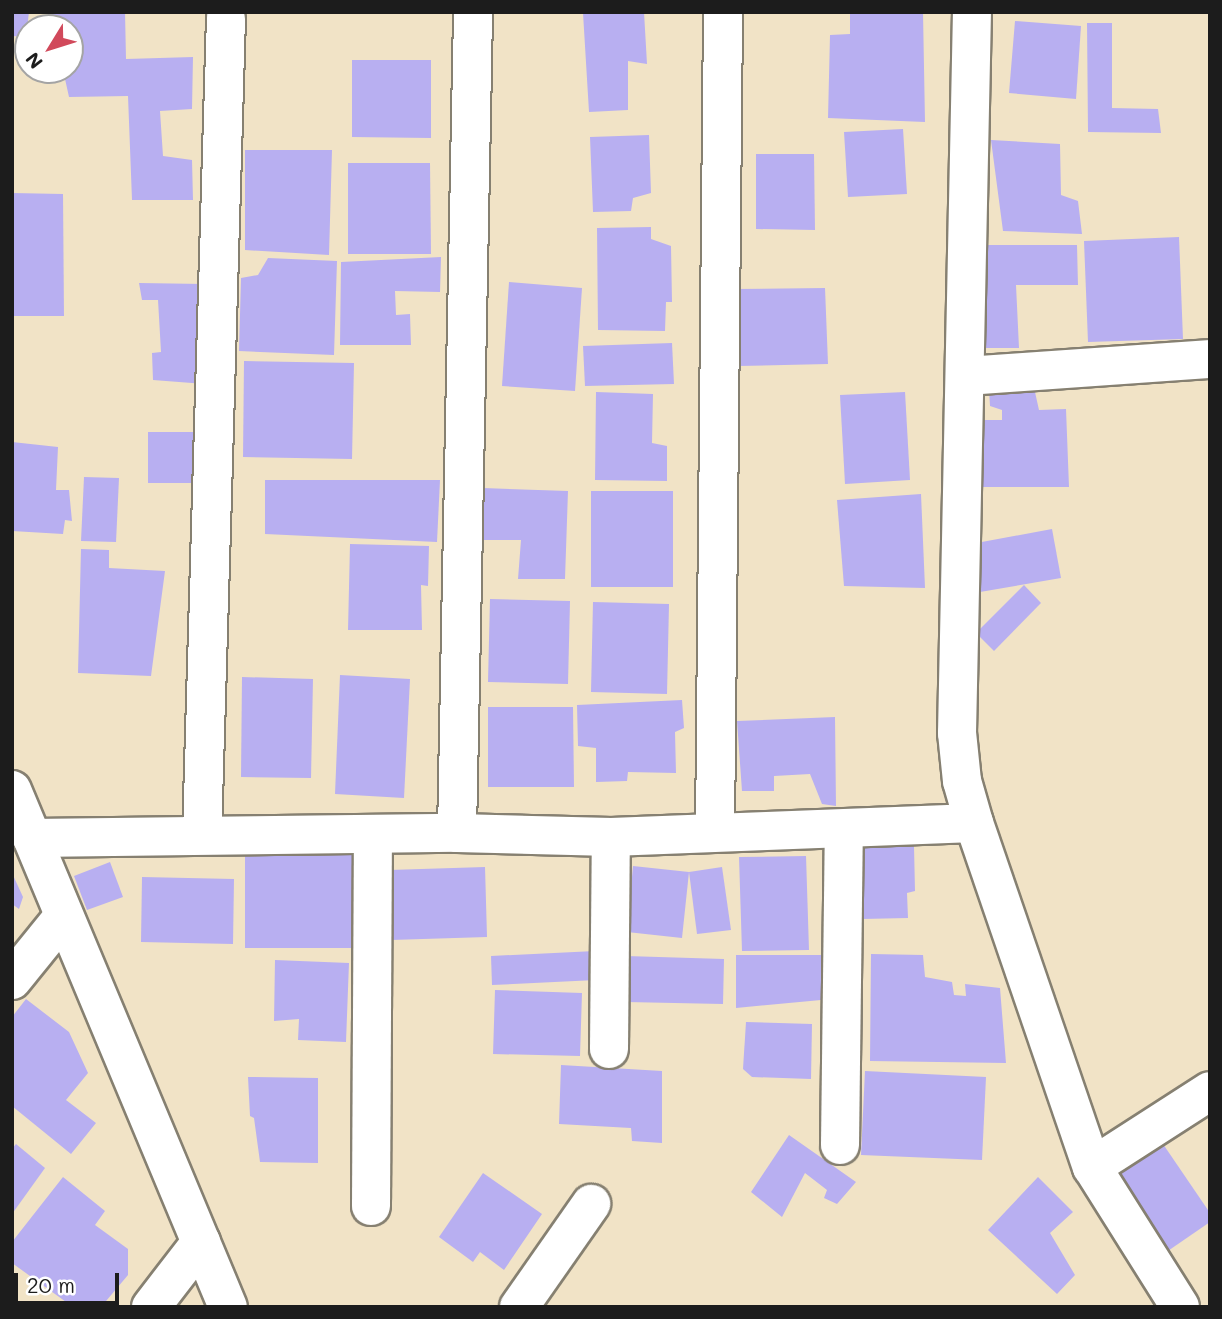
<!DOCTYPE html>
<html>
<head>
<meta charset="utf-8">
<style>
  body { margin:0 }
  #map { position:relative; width:1222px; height:1319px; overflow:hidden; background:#f1e3c6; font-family:Mali,sans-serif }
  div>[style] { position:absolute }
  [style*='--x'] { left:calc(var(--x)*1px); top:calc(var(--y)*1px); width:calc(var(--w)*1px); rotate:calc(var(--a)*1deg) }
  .building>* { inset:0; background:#b8aff1 }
  .roads { filter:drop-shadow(2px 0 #868071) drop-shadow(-2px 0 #868071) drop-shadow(0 2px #868071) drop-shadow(0 -2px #868071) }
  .minor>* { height:38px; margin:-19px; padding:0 19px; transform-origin:19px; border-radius:19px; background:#fff }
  span { translate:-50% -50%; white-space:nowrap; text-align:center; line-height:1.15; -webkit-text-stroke:5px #fff; paint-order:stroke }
  .frame { position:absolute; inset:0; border:14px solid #1c1c1c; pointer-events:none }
  .north { position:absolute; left:14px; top:14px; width:70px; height:70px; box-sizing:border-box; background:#fff; border:2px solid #a4a4a4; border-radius:50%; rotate:232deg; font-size:19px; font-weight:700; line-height:28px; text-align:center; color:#1c1c1c }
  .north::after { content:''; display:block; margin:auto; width:24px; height:32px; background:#d1495b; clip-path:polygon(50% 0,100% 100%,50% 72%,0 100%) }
  .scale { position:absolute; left:14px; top:1273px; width:105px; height:32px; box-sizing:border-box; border:4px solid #1c1c1c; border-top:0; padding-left:9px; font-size:21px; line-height:24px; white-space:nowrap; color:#1c1c1c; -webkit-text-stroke:5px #fff; paint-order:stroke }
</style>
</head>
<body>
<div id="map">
  <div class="building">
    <div style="clip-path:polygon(12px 12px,29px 12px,26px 37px,12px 36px)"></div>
    <div style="clip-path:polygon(51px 12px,125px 12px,126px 59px,193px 57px,192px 109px,160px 111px,163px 156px,192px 160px,193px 200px,132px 200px,128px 96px,69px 97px,63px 70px,70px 70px,70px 28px,54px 28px)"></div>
    <div style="clip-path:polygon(644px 12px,647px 64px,628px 61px,628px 110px,589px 112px,583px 13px)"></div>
    <div style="clip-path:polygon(850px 12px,923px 12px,925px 122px,828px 118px,830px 35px,850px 34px)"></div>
    <div style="clip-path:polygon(1015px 21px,1081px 26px,1076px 99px,1009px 93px)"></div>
    <div style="clip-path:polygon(1087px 23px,1112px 23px,1112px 108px,1158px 109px,1161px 133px,1088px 132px)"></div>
    <div style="clip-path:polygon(352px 60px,431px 60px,431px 138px,352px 137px)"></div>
    <div style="clip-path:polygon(903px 129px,907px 194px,848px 197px,844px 132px)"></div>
    <div style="clip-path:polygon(649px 135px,651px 193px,633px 198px,631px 211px,593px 212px,590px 137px)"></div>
    <div style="clip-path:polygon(991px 140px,1060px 144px,1061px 195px,1078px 201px,1082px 234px,1003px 231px)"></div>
    <div style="clip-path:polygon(245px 150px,332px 150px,329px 255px,245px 250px)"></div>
    <div style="clip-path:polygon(756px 154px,814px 154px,815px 230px,756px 229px)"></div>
    <div style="clip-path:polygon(348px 163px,430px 163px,431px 254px,348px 254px)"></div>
    <div style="clip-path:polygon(12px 193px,63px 194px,64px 316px,12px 316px)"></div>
    <div style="clip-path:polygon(651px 227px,651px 239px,671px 246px,672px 302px,666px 302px,665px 331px,598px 330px,597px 228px)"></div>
    <div style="clip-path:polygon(1179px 237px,1183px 339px,1088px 342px,1084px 241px)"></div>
    <div style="clip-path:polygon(973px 245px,1077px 245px,1078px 285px,1016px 285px,1019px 348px,974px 348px)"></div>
    <div style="clip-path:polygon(441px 257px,440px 292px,395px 291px,396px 315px,410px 314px,411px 345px,340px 345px,341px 262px)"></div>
    <div style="clip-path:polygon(268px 258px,337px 261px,334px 355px,239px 351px,241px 278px,258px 275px)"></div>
    <div style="clip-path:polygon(509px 282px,582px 288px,575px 391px,502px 386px)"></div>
    <div style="clip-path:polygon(139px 283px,204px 284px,205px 384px,153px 380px,152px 353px,161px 352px,158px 300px,142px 300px)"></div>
    <div style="clip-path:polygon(825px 288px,828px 364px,738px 366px,736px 289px)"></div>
    <div style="clip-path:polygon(672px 343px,674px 384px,585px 386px,583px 346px)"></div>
    <div style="clip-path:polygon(244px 361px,354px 363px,352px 459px,243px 457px)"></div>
    <div style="clip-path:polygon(989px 390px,1035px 392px,1039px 410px,1066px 409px,1069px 487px,978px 487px,980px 420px,1002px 420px,1002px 410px,990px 406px)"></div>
    <div style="clip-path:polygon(596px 392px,653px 394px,652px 443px,667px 446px,667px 481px,595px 480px)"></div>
    <div style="clip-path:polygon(905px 392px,910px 480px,845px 484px,840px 395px)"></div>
    <div style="clip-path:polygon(148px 432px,196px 432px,196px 483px,148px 483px)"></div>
    <div style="clip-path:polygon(12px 442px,58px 447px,56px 490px,69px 490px,72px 521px,65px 520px,63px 534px,12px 531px)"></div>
    <div style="clip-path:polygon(84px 477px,119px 478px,116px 542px,81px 541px)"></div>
    <div style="clip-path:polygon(265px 480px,440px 480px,437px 542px,265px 534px)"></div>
    <div style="clip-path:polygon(483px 488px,568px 491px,565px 579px,518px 579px,521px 540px,481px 540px)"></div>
    <div style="clip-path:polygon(591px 491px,673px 491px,673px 587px,591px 587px)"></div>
    <div style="clip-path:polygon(921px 494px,925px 588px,844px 586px,837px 500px)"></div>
    <div style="clip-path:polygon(1052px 529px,1061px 578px,980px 592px,971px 544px)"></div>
    <div style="clip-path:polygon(350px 544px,429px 546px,428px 586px,421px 585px,422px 630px,348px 630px)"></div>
    <div style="clip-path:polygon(81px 549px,109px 550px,109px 568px,165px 571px,151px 676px,78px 673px)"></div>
    <div style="clip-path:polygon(1024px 585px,1041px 603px,994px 651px,976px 633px)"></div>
    <div style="clip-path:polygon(490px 599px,570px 601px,568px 684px,488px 682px)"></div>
    <div style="clip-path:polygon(593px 602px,669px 604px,667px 694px,591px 692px)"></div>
    <div style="clip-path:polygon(340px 675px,410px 679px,404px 798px,335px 794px)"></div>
    <div style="clip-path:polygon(242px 677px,313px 679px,311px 778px,241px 777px)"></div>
    <div style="clip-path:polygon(682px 700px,684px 728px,675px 732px,676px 773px,628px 772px,627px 781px,596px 782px,596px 748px,578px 746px,577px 705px)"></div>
    <div style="clip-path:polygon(488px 707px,573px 707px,574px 787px,488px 787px)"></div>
    <div style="clip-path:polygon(835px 717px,836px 806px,822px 804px,810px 774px,774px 776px,774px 791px,742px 791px,737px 721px)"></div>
    <div style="clip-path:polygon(914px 846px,915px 891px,907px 893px,908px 918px,862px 919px,860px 847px)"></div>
    <div style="clip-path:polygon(245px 853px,353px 854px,353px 948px,245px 948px)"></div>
    <div style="clip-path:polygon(806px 856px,809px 950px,742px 951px,739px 857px)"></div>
    <div style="clip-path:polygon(110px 862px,123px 897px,87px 910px,74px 876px)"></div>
    <div style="clip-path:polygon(633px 866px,689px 872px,682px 938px,627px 932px)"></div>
    <div style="clip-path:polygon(485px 867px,487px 937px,391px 940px,389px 870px)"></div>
    <div style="clip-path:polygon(722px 867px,731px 930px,697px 934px,689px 872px)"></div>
    <div style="clip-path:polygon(12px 873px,23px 897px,19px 909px,12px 904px)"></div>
    <div style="clip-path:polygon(142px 877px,234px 879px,233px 944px,141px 942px)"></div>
    <div style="clip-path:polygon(595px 951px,596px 980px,492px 985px,491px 956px)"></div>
    <div style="clip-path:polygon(871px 954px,923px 955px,925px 977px,952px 982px,954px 995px,966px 996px,965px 984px,1000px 988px,1006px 1063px,870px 1061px)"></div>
    <div style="clip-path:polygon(736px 955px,822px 955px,821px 1000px,736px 1008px)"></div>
    <div style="clip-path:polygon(626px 956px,724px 959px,723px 1004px,626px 1002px)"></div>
    <div style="clip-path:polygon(275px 960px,349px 963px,346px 1042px,298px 1040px,299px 1019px,274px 1021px)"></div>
    <div style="clip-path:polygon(495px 990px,582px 993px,580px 1056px,493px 1054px)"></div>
    <div style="clip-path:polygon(26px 999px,69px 1032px,88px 1073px,66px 1100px,96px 1123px,71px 1154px,12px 1106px,12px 1017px)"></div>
    <div style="clip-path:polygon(746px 1022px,812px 1024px,811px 1079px,752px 1077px,743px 1069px)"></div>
    <div style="clip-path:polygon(561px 1065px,662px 1071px,662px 1143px,632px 1141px,631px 1128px,559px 1124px)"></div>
    <div style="clip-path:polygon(865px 1071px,986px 1077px,982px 1160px,861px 1155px)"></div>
    <div style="clip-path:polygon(248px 1077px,318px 1078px,318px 1163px,260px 1162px,254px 1118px,250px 1116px)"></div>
    <div style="clip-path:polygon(789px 1135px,856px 1182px,837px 1204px,824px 1198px,827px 1190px,805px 1173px,782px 1217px,751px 1192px)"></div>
    <div style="clip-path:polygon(16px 1144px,45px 1168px,12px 1214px,12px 1149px)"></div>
    <div style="clip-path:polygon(1163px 1144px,1210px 1213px,1210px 1222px,1162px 1255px,1110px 1180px,1132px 1157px)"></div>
    <div style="clip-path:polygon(483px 1173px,542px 1214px,504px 1270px,480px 1252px,473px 1262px,439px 1237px)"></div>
    <div style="clip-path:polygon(63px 1177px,105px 1211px,95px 1225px,128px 1249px,128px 1275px,101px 1307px,73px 1307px,12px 1263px,12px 1242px)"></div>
    <div style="clip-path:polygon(1038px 1177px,1073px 1212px,1050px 1233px,1075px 1275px,1057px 1294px,988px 1230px)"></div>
  </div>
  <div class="roads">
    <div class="minor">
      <div style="--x:967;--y:376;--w:244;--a:-4"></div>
      <div style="--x:12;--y:790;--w:560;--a:67.33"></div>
      <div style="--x:974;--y:823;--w:364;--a:71.1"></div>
      <div style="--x:1092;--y:1167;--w:165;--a:57.8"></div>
      <div style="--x:715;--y:832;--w:820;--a:-89.44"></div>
      <div style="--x:457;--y:833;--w:821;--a:-88.88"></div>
      <div style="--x:202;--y:835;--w:817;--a:-88.32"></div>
      <div style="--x:32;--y:838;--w:425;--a:-0.7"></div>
      <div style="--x:457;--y:833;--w:154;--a:1.5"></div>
      <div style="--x:611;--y:837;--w:363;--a:-2.2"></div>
      <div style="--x:974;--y:823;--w:44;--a:-105.9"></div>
      <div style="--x:962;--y:781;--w:48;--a:-95.9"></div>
      <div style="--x:957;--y:733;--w:721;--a:-88.81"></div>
      <div style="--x:12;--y:980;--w:81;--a:-51"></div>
      <div style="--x:609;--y:1049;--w:212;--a:-89.5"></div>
      <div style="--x:840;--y:1145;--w:314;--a:-89.3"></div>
      <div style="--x:1092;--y:1167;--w:140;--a:-32.8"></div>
      <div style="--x:371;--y:1206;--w:371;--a:-89.7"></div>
      <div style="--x:151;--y:1307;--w:82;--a:-52.4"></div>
      <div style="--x:519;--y:1307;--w:126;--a:-55"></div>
    </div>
  </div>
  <div class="frame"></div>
  <div class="north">N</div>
  <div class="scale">20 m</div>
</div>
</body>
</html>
